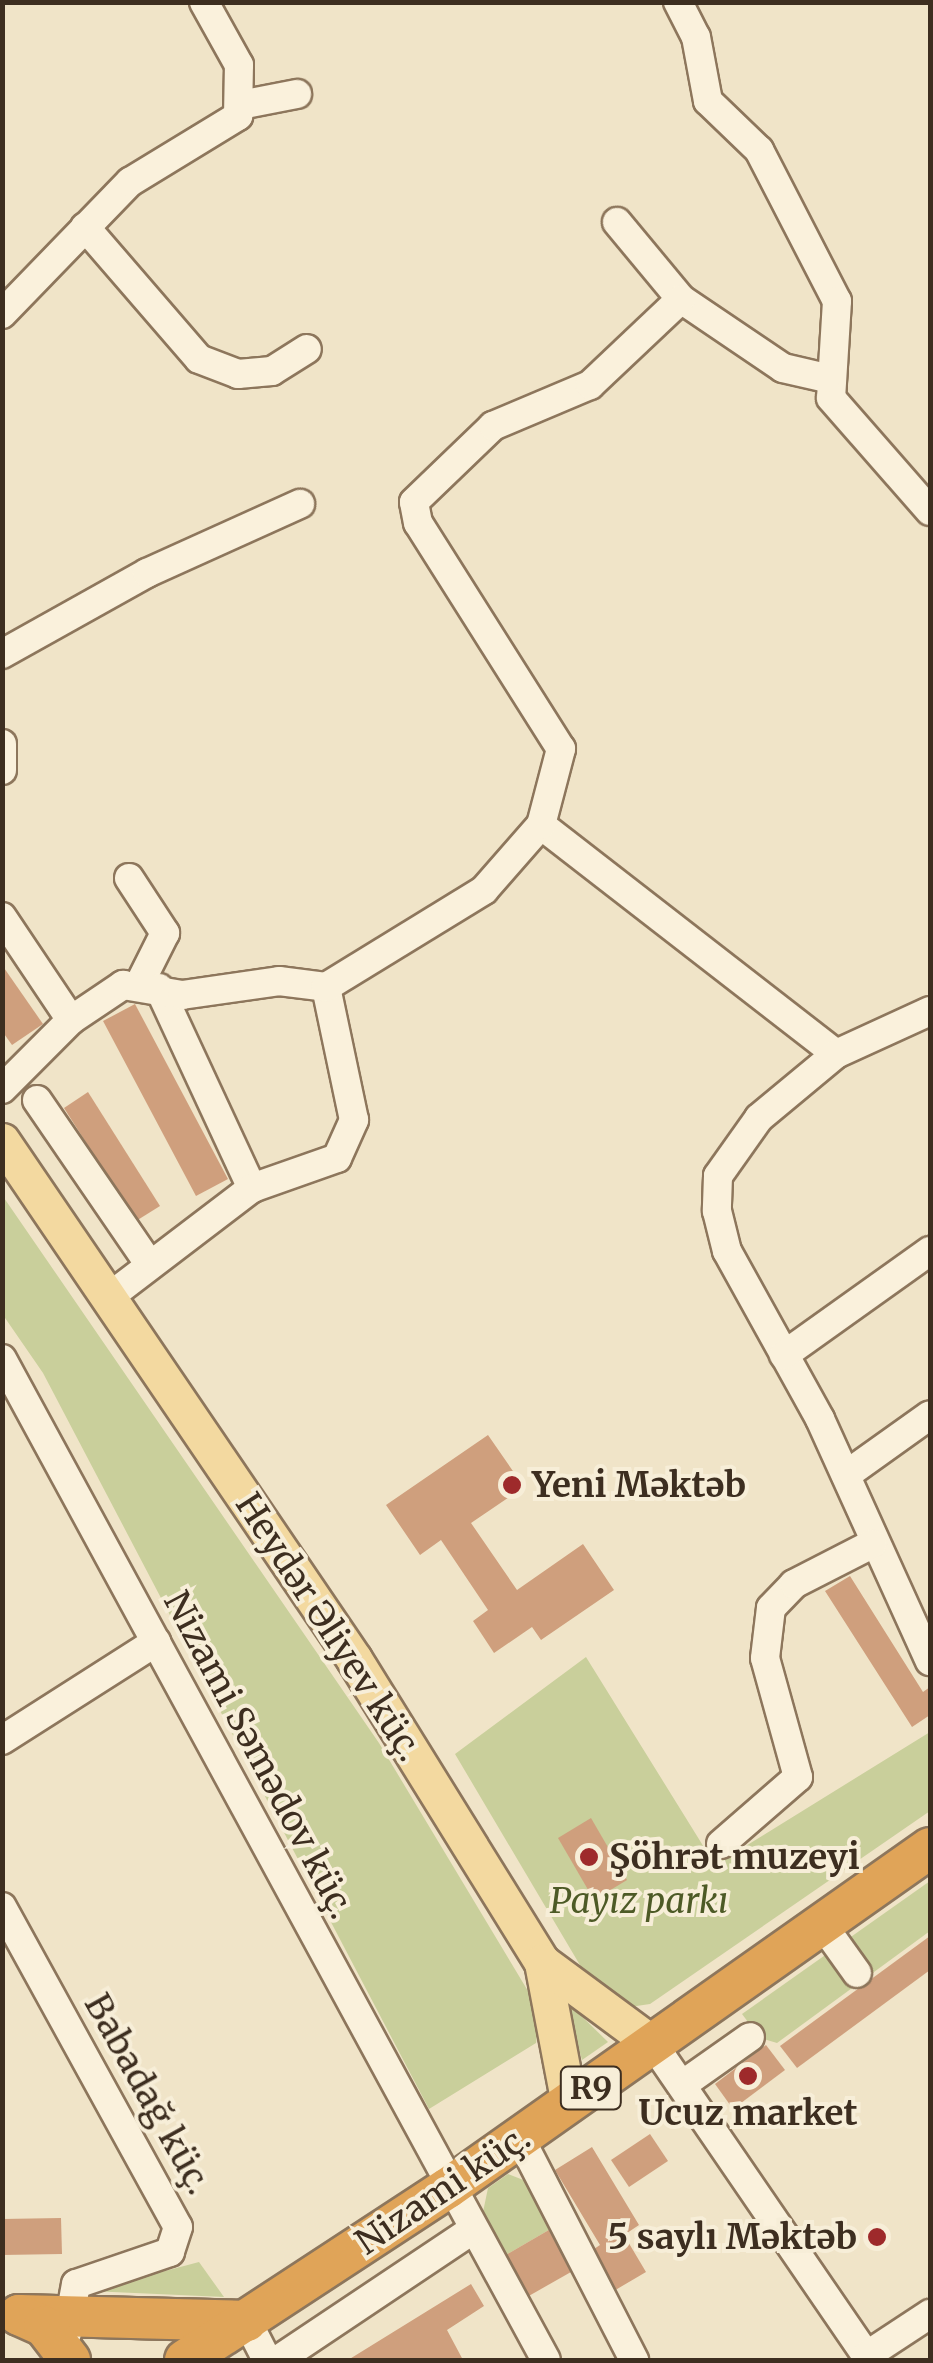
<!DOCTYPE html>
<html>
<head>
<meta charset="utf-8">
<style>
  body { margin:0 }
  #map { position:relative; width:933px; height:2363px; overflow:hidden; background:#f0e4c8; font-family:Merriweather,serif }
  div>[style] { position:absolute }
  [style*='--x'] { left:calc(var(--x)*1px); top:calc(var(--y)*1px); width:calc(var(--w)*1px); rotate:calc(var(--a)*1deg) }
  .green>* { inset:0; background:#c9cf9b }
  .building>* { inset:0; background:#cf9f7d }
  .roads { filter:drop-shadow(2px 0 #8d765c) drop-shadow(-2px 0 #8d765c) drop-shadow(0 2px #8d765c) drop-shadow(0 -2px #8d765c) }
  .minor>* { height:28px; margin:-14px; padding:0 14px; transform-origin:14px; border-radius:14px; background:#faf1dc }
  .major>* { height:35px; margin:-17.5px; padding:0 17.5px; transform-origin:17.5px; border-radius:17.5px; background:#f3d9a0 }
  .highway>* { height:40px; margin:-20px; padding:0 20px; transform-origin:20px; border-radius:20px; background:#e0a458 }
  .dots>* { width:28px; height:28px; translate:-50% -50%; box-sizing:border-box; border:5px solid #f7eed8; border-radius:50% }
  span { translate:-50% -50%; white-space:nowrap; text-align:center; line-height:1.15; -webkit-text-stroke:8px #f7eed8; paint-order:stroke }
  .shield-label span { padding:2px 8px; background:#f7eed8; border:2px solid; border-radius:8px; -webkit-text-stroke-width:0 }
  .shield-label { font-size:32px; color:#3d2e20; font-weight:700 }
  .poi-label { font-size:35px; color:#3d2e20; font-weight:700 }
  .left { translate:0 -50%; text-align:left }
  .right { translate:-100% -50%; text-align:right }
  .street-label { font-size:35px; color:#3d2e20 }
  .park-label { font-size:35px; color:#4d5a26; font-style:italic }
  .frame { position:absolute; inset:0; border:5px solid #3d2e20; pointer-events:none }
</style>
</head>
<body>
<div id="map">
  <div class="green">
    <div style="clip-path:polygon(2px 1195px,379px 1743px,540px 2011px,536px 2043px,429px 2109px,43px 1373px,3px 1315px)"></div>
    <div style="clip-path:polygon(586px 1657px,715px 1865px,930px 1732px,930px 1811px,650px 2004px,623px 2008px,587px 1977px,455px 1754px)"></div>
    <div style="clip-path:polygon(930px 1881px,930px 1931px,777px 2043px,760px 2038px,742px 2014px)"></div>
    <div style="clip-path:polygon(564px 1999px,608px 2042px,582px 2060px)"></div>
    <div style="clip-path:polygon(508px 2174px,531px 2183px,554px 2227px,504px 2256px,483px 2212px,488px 2188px)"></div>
    <div style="clip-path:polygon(199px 2262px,224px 2297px,90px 2291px)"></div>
  </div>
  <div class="building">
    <div style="clip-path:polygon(2px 965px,43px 1024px,12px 1045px,2px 1031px)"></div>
    <div style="clip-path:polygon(135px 1004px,228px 1179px,196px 1196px,103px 1021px)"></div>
    <div style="clip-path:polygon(88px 1092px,160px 1206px,136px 1221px,64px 1108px)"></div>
    <div style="clip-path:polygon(488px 1435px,524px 1487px,471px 1523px,517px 1590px,583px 1544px,614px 1590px,541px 1640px,532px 1627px,494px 1653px,473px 1621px,488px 1610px,441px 1540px,420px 1555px,386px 1505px)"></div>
    <div style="clip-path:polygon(850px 1576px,923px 1692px,930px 1687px,930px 1715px,912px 1727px,825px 1591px)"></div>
    <div style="clip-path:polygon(591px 1818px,627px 1880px,594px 1900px,558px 1838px)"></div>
    <div style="clip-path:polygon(930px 1936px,930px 1970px,797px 2068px,780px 2046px)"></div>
    <div style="clip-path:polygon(766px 2045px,785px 2070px,733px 2109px,715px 2084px)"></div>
    <div style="clip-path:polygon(650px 2134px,668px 2161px,629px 2187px,611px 2160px)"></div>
    <div style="clip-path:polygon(592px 2147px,639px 2225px,624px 2235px,646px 2272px,612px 2292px,588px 2253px,600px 2245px,555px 2170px)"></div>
    <div style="clip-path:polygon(61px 2218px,62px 2254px,2px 2255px,2px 2219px)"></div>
    <div style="clip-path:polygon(554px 2227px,578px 2268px,527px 2297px,504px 2256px)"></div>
    <div style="clip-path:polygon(471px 2284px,484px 2306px,447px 2330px,463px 2360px,348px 2360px)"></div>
  </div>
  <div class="roads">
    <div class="minor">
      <div style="--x:678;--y:2;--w:39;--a:63"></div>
      <div style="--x:696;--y:37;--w:65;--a:79.4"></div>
      <div style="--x:708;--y:101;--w:71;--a:43.9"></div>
      <div style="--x:759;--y:150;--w:170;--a:62.7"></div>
      <div style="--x:837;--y:301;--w:97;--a:93.5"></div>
      <div style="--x:831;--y:398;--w:150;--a:48.8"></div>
      <div style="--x:245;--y:104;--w:53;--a:-10.9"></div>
      <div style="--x:617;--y:222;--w:100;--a:50.3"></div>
      <div style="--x:681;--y:299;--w:123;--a:34.1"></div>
      <div style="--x:783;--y:368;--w:44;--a:13.1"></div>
      <div style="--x:85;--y:227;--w:174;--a:49.2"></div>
      <div style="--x:199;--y:359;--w:42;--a:21"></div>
      <div style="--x:238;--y:374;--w:34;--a:-5"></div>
      <div style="--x:272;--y:371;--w:41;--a:-32.2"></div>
      <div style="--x:2;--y:314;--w:184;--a:-45.9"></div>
      <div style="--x:130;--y:182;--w:127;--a:-31.4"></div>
      <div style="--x:238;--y:116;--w:51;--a:-88.9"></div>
      <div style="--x:239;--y:65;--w:72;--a:-119.1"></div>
      <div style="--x:2;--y:654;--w:166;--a:-29.2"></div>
      <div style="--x:147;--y:573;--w:168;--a:-24.3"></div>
      <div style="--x:2;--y:744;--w:26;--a:90"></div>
      <div style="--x:541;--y:825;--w:373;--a:37.8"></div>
      <div style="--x:129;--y:878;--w:66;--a:56.8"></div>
      <div style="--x:165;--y:933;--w:54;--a:116.6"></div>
      <div style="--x:2;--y:917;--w:124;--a:56.2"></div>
      <div style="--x:159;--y:988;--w:221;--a:65.1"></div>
      <div style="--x:930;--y:1011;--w:103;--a:155.4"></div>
      <div style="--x:836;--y:1054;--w:100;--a:140.3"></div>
      <div style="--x:759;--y:1118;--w:71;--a:125.3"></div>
      <div style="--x:718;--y:1176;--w:35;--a:92"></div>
      <div style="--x:717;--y:1211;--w:41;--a:76"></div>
      <div style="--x:727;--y:1251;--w:192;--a:61"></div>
      <div style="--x:820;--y:1419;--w:266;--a:65.6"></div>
      <div style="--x:2;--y:1089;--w:98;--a:-45"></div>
      <div style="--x:71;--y:1020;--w:63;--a:-33.9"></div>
      <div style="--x:123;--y:985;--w:60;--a:9.6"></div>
      <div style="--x:182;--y:995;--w:98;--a:-8.2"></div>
      <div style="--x:279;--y:981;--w:47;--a:7.3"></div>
      <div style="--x:37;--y:1100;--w:196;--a:55.6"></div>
      <div style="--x:109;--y:1297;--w:180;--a:-37.3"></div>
      <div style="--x:252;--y:1188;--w:90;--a:-19.4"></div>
      <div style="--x:337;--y:1158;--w:42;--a:-65.9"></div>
      <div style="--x:354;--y:1120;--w:136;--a:-101.9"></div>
      <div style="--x:326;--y:987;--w:185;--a:-31.5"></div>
      <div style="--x:484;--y:890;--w:86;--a:-48.8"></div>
      <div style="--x:541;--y:825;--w:79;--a:-75.3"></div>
      <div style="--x:561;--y:749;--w:267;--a:-122.3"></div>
      <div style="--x:418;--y:523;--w:21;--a:-101"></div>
      <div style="--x:414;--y:502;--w:110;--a:-43.9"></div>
      <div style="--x:493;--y:426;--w:105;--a:-22.9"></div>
      <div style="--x:590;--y:385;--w:125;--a:-43.4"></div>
      <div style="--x:784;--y:1355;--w:179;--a:-35.5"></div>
      <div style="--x:2;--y:1359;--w:1139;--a:61.48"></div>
      <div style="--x:846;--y:1475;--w:103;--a:-35.5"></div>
      <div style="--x:2;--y:1740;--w:183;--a:-32.5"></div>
      <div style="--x:721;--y:1844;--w:102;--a:-41"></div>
      <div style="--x:798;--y:1777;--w:123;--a:-105.5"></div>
      <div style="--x:765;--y:1658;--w:50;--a:-83.2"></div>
      <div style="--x:771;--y:1608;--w:33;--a:-46"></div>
      <div style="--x:794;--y:1584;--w:88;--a:-27.1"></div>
      <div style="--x:2;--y:1907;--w:365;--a:61.2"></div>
      <div style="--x:178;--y:2227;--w:26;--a:108"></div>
      <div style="--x:170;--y:2252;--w:99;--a:161.2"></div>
      <div style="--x:76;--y:2284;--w:50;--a:100.4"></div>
      <div style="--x:822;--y:1924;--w:60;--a:54.5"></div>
      <div style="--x:653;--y:2044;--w:383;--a:55.6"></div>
      <div style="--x:682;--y:2085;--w:83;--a:-35.2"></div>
      <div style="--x:520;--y:2138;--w:250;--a:62.8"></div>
      <div style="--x:247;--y:2321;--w:44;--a:62.9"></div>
      <div style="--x:866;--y:2356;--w:77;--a:-33.3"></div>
      <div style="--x:278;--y:2360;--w:234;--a:-33.8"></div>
    </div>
    <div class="major">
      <div style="--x:2;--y:1141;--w:626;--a:55.8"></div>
      <div style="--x:354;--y:1659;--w:357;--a:58.2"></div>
      <div style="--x:569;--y:2104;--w:145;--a:-100.8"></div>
      <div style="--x:542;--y:1962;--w:138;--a:36.5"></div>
    </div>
    <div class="highway">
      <div style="--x:19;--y:2315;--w:228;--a:1.5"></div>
      <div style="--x:19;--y:2315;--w:27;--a:24"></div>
      <div style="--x:44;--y:2326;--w:43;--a:52.6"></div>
      <div style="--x:185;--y:2360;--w:314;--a:-33.2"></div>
      <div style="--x:448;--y:2188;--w:590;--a:-35.2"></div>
    </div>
  </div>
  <div class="dots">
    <div style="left:512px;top:1485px;background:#9e2a2b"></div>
    <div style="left:589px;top:1857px;background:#9e2a2b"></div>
    <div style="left:748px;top:2076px;background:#9e2a2b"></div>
    <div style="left:877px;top:2237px;background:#9e2a2b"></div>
  </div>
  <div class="shield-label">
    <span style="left:591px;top:2088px">R9</span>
  </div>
  <div class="poi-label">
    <span class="left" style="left:532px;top:1485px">Yeni Məktəb</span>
    <span class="left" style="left:609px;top:1857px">Şöhrət muzeyi</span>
    <span style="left:748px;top:2113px">Ucuz market</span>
    <span class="right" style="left:857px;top:2237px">5 saylı Məktəb</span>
  </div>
  <div class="street-label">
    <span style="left:329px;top:1627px;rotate:57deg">Heydər Əliyev küç.</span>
    <span style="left:259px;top:1755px;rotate:62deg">Nizami Səmədov küç.</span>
    <span style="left:148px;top:2094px;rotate:61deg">Babadağ küç.</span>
    <span style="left:443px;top:2190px;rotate:-34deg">Nizami küç.</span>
  </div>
  <div class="park-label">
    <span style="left:639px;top:1901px">Payız parkı</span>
  </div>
  <div class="frame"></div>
</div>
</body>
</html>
